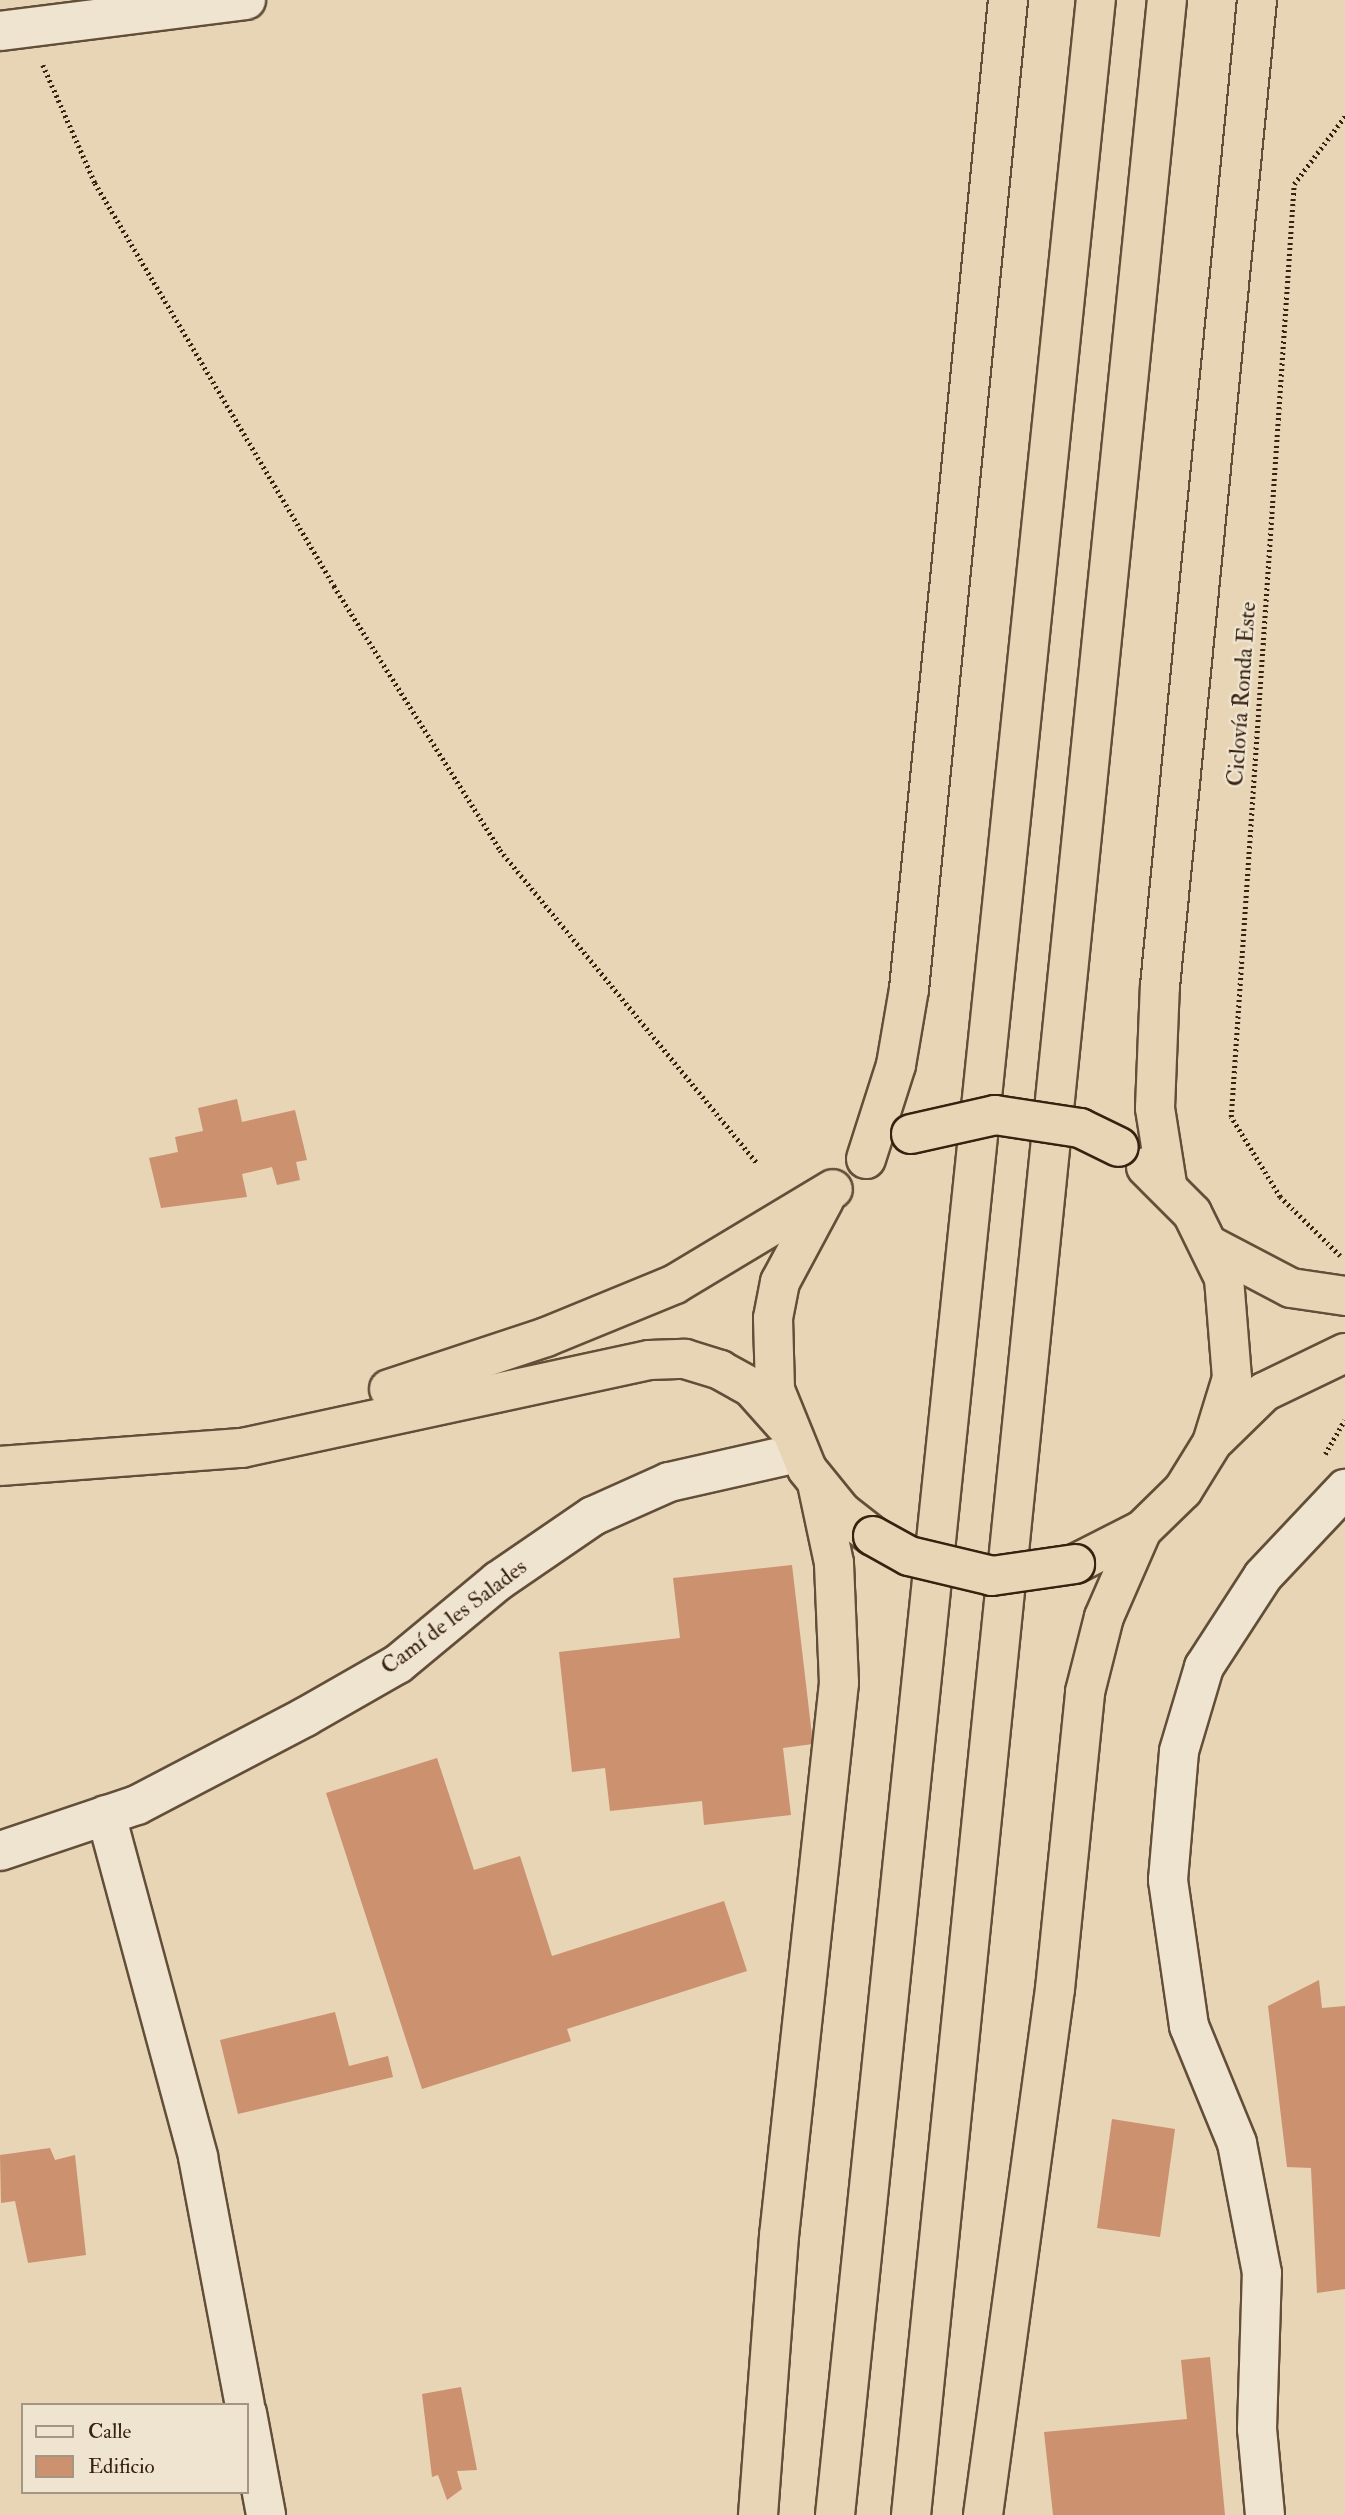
<!DOCTYPE html>
<html>
<head>
<meta charset="utf-8">
<style>
  body { margin:0 }
  #map { position:relative; width:1345px; height:2515px; overflow:hidden; background:#e7d5b5; font-family:"IM FELL Double Pica",serif }
  div>[style] { position:absolute }
  [style*='--x'] { left:calc(var(--x)*1px); top:calc(var(--y)*1px); width:calc(var(--w)*1px); rotate:calc(var(--a)*1deg) }
  .building>* { inset:0; background:#cc916f }
  .path>* { height:4.5px; margin-top:-2.25px; transform-origin:0; background:repeating-linear-gradient(90deg,#372110 0 2px,transparent 0 5.5px) }
  .roads { filter:drop-shadow(2px 0 #634e39) drop-shadow(-2px 0 #634e39) drop-shadow(0 2px #634e39) drop-shadow(0 -2px #634e39) }
  .minor>* { height:38px; margin:-19px; padding:0 19px; transform-origin:19px; border-radius:19px; background:#efe4cf }
  .highway>* { height:38px; margin:-19px; padding:0 19px; transform-origin:19px; border-radius:19px; background:#e7d5b5 }
  .bridges { filter:drop-shadow(2px 0 #372110) drop-shadow(-2px 0 #372110) drop-shadow(0 2px #372110) drop-shadow(0 -2px #372110) }
  .highway-bridge>* { height:38px; margin:-19px; padding:0 19px; transform-origin:19px; border-radius:19px; background:#e7d5b5 }
  span { translate:-50% -50%; white-space:nowrap; text-align:center; line-height:1.15; -webkit-text-stroke:5px #efe4cf; paint-order:stroke }
  .street-label { font-size:23px; color:#372110 }
  .legend { position:absolute; left:21px; top:2403px; width:228px; height:91px; box-sizing:border-box; background:#efe4cf; border:2px solid #a59683; margin:0; padding:9px 12px; list-style:none; font-size:21px; color:#372110 }
  .legend li { display:flex; align-items:center; gap:14px; height:35px }
  .legend b { width:35px; border:2px solid #a59683 }
</style>
</head>
<body>
<div id="map">
  <div class="building">
    <div style="clip-path:polygon(237px 1099px,242px 1122px,295px 1110px,307px 1160px,296px 1162px,300px 1180px,277px 1185px,272px 1167px,242px 1174px,247px 1197px,161px 1208px,149px 1158px,178px 1152px,175px 1137px,203px 1131px,198px 1108px)"></div>
    <div style="clip-path:polygon(792px 1565px,813px 1744px,783px 1748px,791px 1815px,704px 1825px,702px 1801px,610px 1811px,605px 1768px,572px 1772px,559px 1652px,680px 1638px,673px 1578px)"></div>
    <div style="clip-path:polygon(437px 1758px,474px 1870px,520px 1856px,552px 1956px,724px 1901px,747px 1971px,567px 2029px,571px 2041px,422px 2089px,326px 1793px)"></div>
    <div style="clip-path:polygon(1319px 1980px,1322px 2008px,1345px 2006px,1345px 2289px,1317px 2293px,1311px 2168px,1287px 2167px,1268px 2006px)"></div>
    <div style="clip-path:polygon(335px 2012px,349px 2066px,388px 2056px,393px 2077px,238px 2114px,220px 2040px)"></div>
    <div style="clip-path:polygon(1112px 2119px,1175px 2129px,1160px 2237px,1097px 2228px)"></div>
    <div style="clip-path:polygon(50px 2148px,55px 2160px,75px 2155px,86px 2255px,28px 2263px,15px 2201px,1px 2203px,0 2155px)"></div>
    <div style="clip-path:polygon(1210px 2357px,1225px 2515px,1053px 2515px,1044px 2432px,1187px 2419px,1181px 2360px)"></div>
    <div style="clip-path:polygon(461px 2387px,477px 2470px,457px 2471px,462px 2489px,447px 2500px,438px 2475px,432px 2477px,422px 2394px)"></div>
  </div>
  <div class="path">
    <div style="--x:43;--y:65;--w:129;--a:66.2"></div>
    <div style="--x:95;--y:183;--w:469;--a:59.3"></div>
    <div style="--x:334;--y:586;--w:312;--a:57.8"></div>
    <div style="--x:500;--y:850;--w:404;--a:50.6"></div>
    <div style="--x:1340;--y:1256;--w:84;--a:-135.5"></div>
    <div style="--x:1280;--y:1197;--w:94;--a:-121.5"></div>
    <div style="--x:1231;--y:1117;--w:935;--a:-86.14"></div>
    <div style="--x:1294;--y:184;--w:85;--a:-53.1"></div>
    <div style="--x:1325;--y:1454;--w:39;--a:-60"></div>
  </div>
  <div class="roads">
    <div class="minor">
      <div style="--x:0;--y:31;--w:248;--a:-7.2"></div>
      <div style="--x:106;--y:1815;--w:354;--a:74.9"></div>
      <div style="--x:198;--y:2157;--w:252;--a:79.3"></div>
      <div style="--x:0;--y:1851;--w:145;--a:-18.6"></div>
      <div style="--x:137;--y:1805;--w:190;--a:-27.6"></div>
      <div style="--x:305;--y:1717;--w:107;--a:-29.7"></div>
      <div style="--x:398;--y:1664;--w:130;--a:-39.7"></div>
      <div style="--x:498;--y:1581;--w:115;--a:-34.4"></div>
      <div style="--x:593;--y:1516;--w:83;--a:-24.1"></div>
      <div style="--x:669;--y:1482;--w:132;--a:-12.7"></div>
      <div style="--x:247;--y:2413;--w:104;--a:79.4"></div>
      <div style="--x:1265;--y:2515;--w:86;--a:-95.3"></div>
      <div style="--x:1257;--y:2429;--w:156;--a:-88.2"></div>
      <div style="--x:1262;--y:2273;--w:132;--a:-100.9"></div>
      <div style="--x:1237;--y:2143;--w:126;--a:-112.3"></div>
      <div style="--x:1189;--y:2026;--w:148;--a:-98.2"></div>
      <div style="--x:1168;--y:1880;--w:129;--a:-85.1"></div>
      <div style="--x:1179;--y:1751;--w:88;--a:-73.4"></div>
      <div style="--x:1204;--y:1667;--w:108;--a:-57"></div>
      <div style="--x:1263;--y:1576;--w:120;--a:-46.7"></div>
    </div>
    <div class="highway">
      <div style="--x:866;--y:1159;--w:99;--a:-72.3"></div>
      <div style="--x:896;--y:1065;--w:77;--a:-80.3"></div>
      <div style="--x:909;--y:989;--w:994;--a:-84.28"></div>
      <div style="--x:1167;--y:1184;--w:77;--a:-99"></div>
      <div style="--x:1155;--y:1108;--w:122;--a:-87.7"></div>
      <div style="--x:1160;--y:986;--w:991;--a:-84.38"></div>
      <div style="--x:824;--y:1200;--w:93;--a:118.2"></div>
      <div style="--x:780;--y:1282;--w:37;--a:101"></div>
      <div style="--x:773;--y:1318;--w:72;--a:88.4"></div>
      <div style="--x:775;--y:1390;--w:85;--a:67.9"></div>
      <div style="--x:807;--y:1469;--w:55;--a:50.9"></div>
      <div style="--x:842;--y:1512;--w:39;--a:38"></div>
      <div style="--x:1211;--y:1246;--w:90;--a:27.7"></div>
      <div style="--x:1291;--y:1288;--w:55;--a:8.4"></div>
      <div style="--x:389;--y:1389;--w:165;--a:-18.3"></div>
      <div style="--x:546;--y:1337;--w:139;--a:-22.3"></div>
      <div style="--x:675;--y:1284;--w:184;--a:-31"></div>
      <div style="--x:1216;--y:1439;--w:67;--a:-44.4"></div>
      <div style="--x:1264;--y:1392;--w:90;--a:-25.7"></div>
      <div style="--x:0;--y:1466;--w:243;--a:-4.3"></div>
      <div style="--x:242;--y:1448;--w:416;--a:-12.2"></div>
      <div style="--x:649;--y:1360;--w:36;--a:-2"></div>
      <div style="--x:685;--y:1359;--w:37;--a:17"></div>
      <div style="--x:720;--y:1370;--w:37;--a:29"></div>
      <div style="--x:752;--y:1388;--w:50;--a:48.3"></div>
      <div style="--x:1075;--y:1564;--w:75;--a:-26.9"></div>
      <div style="--x:1142;--y:1530;--w:57;--a:-44.3"></div>
      <div style="--x:1183;--y:1490;--w:55;--a:-58.3"></div>
      <div style="--x:1212;--y:1443;--w:68;--a:-72.9"></div>
      <div style="--x:1232;--y:1378;--w:100;--a:-94.6"></div>
      <div style="--x:1224;--y:1278;--w:72;--a:-116.2"></div>
      <div style="--x:1192;--y:1213;--w:65;--a:-135"></div>
      <div style="--x:758;--y:2515;--w:280;--a:-85.7"></div>
      <div style="--x:779;--y:2236;--w:556;--a:-83.81"></div>
      <div style="--x:839;--y:1683;--w:120;--a:-92.4"></div>
      <div style="--x:834;--y:1563;--w:82;--a:-102"></div>
      <div style="--x:835;--y:2515;--w:2529;--a:-84.08"></div>
      <div style="--x:911;--y:2515;--w:2528;--a:-84.19"></div>
      <div style="--x:983;--y:2515;--w:531;--a:-82.21"></div>
      <div style="--x:1055;--y:1989;--w:299;--a:-84.2"></div>
      <div style="--x:1085;--y:1692;--w:77;--a:-75.8"></div>
      <div style="--x:1104;--y:1617;--w:95;--a:-66.4"></div>
    </div>
  </div>
  <div class="bridges">
    <div class="highway-bridge">
      <div style="--x:911;--y:1134;--w:86;--a:-12.7"></div>
      <div style="--x:995;--y:1115;--w:86;--a:8.7"></div>
      <div style="--x:1080;--y:1128;--w:43;--a:26"></div>
      <div style="--x:873;--y:1536;--w:41;--a:29.1"></div>
      <div style="--x:909;--y:1556;--w:85;--a:13.5"></div>
      <div style="--x:992;--y:1576;--w:84;--a:-8.2"></div>
    </div>
  </div>
  <div class="street-label">
    <span style="left:1242px;top:694px;rotate:-86deg">Ciclovía Ronda Este</span>
    <span style="left:454px;top:1617px;rotate:-37deg">Camí de les Salades</span>
  </div>
  <ul class="legend">
  <li><b style="height:9px;background:#efe4cf"></b>Calle</li>
  <li><b style="height:19px;background:#cc916f"></b>Edificio</li>
  </ul>
</div>
</body>
</html>
